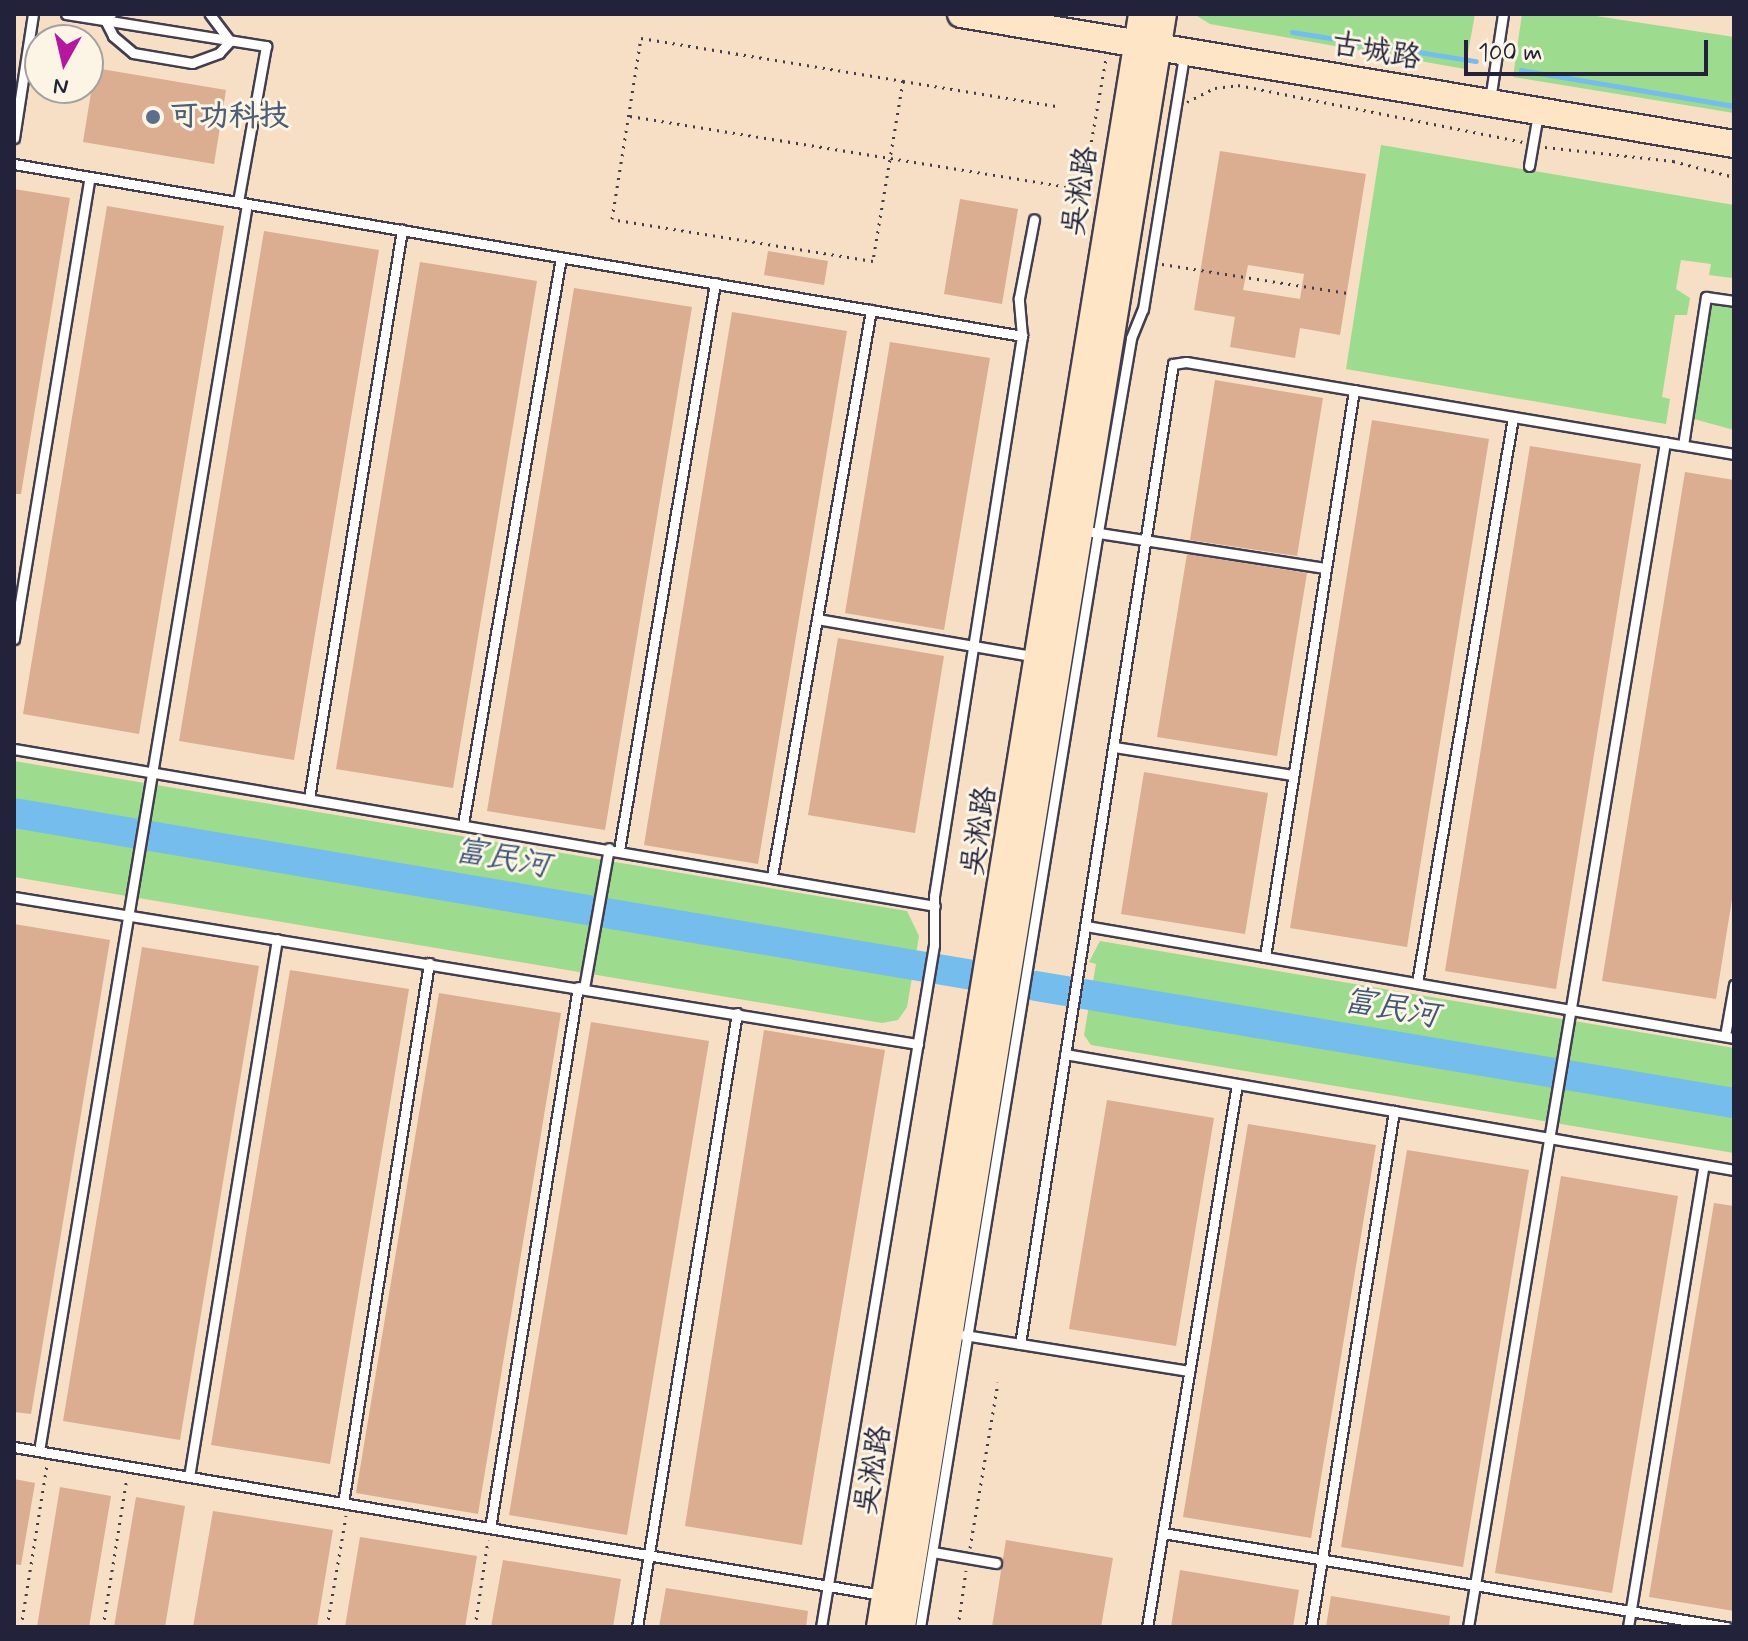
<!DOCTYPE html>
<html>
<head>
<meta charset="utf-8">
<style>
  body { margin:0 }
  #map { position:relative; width:1748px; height:1641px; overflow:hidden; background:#f6dfc4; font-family:Mynerve,"LXGW WenKai TC",sans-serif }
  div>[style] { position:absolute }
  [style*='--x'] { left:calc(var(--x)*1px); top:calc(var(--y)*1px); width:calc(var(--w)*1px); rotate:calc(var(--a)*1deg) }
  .green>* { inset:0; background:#9ddb8f }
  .stream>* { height:5px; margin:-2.5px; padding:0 2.5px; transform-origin:2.5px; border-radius:2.5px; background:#74bdec }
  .river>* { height:30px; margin:-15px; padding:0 15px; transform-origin:15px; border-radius:15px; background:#74bdec }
  .building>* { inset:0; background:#dbad91 }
  .path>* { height:3px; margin-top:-1.5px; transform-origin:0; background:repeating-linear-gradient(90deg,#423e50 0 2px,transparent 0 8px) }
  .roads { filter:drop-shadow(2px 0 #423e50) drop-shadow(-2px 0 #423e50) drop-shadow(0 2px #423e50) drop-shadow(0 -2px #423e50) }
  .lane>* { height:9px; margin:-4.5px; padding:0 4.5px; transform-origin:4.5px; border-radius:4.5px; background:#fff }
  .secondary>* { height:26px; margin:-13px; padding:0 13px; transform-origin:13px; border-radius:13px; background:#fde5c5 }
  .dots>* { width:22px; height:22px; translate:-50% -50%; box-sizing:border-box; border:4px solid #fcf5e5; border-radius:50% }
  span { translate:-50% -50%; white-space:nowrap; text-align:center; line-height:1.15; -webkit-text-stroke:6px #fcf5e5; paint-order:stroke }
  .street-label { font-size:30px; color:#22223b }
  .service-label { font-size:30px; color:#4e5e75; font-weight:700 }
  .left { translate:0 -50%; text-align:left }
  .water-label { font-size:32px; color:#3f5879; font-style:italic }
  .frame { position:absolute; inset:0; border:16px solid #22223b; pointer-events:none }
  .north { position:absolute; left:24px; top:24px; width:80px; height:80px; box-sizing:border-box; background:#fcf5e5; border:2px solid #a5a1a1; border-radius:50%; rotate:188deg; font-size:22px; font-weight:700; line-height:32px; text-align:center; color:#22223b }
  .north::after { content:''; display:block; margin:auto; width:28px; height:36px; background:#b5179e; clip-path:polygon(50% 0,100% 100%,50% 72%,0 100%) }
  .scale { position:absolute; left:1464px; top:40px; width:244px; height:36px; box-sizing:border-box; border:4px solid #22223b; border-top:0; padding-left:10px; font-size:24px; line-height:28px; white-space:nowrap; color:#22223b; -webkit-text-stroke:6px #fcf5e5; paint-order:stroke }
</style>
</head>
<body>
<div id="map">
  <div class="green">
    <div style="clip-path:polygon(1194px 14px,1475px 14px,1465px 69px,1210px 24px)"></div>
    <div style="clip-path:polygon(1522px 14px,1583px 14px,1734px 37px,1734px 113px,1513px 77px)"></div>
    <div style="clip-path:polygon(1381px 145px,1734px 205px,1732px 278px,1709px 275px,1711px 264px,1681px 260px,1676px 289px,1690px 298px,1687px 315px,1675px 315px,1662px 397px,1670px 399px,1666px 424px,1346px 369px)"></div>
    <div style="clip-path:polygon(1711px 301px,1734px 308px,1734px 430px,1694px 419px)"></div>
    <div style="clip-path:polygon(14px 761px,907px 911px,919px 936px,907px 1007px,898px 1020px,882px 1023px,14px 877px)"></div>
    <div style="clip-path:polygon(1100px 941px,1734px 1048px,1734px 1153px,1091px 1045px,1084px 1035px,1096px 964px,1089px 962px)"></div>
  </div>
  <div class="stream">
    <div style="--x:1292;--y:32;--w:186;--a:9"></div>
    <div style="--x:1521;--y:70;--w:216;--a:9.6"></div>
  </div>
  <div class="river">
    <div style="--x:14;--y:813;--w:979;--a:9.59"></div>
    <div style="--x:1036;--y:986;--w:708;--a:9.52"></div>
  </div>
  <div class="building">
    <div style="clip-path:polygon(95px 68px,226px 90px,214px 164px,83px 142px)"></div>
    <div style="clip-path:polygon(evenodd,1220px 151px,1366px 174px,1340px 335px,1300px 328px,1295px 358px,1230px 347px,1235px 317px,1194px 310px,1220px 151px,1248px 265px,1304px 274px,1300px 299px,1243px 290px,1248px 265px)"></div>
    <div style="clip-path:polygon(14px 189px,70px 198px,21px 494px,14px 494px)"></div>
    <div style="clip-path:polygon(960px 199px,1018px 209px,1002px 304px,944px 294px)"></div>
    <div style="clip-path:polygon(107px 206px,224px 226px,139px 734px,23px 714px)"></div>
    <div style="clip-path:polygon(264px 231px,379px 250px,294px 760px,179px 741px)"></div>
    <div style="clip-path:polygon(768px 251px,828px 261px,824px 285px,764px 275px)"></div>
    <div style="clip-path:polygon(420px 262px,537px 281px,453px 788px,336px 769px)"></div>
    <div style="clip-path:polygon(574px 288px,692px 307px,605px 830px,487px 811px)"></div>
    <div style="clip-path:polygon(732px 312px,847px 331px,758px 864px,644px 845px)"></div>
    <div style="clip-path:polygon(890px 342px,990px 358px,944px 630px,845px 613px)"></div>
    <div style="clip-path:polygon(1215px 380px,1323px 398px,1297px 556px,1190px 540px)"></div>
    <div style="clip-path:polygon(1372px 420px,1489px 439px,1407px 947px,1290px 928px)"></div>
    <div style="clip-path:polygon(1530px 446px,1641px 464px,1556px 989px,1445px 971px)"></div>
    <div style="clip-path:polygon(1685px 472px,1734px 480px,1734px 887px,1716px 999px,1602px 981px)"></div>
    <div style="clip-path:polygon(1187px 554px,1307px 573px,1277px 756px,1157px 737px)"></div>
    <div style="clip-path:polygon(838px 638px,944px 656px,915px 833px,808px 815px)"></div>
    <div style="clip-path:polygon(1144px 772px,1268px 793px,1245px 934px,1121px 914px)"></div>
    <div style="clip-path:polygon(14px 924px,110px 940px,31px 1414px,14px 1412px)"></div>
    <div style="clip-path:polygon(142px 947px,259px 966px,180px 1440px,63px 1421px)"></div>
    <div style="clip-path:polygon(290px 970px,409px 989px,330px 1464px,211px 1445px)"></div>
    <div style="clip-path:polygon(439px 993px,561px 1013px,478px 1514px,356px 1493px)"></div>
    <div style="clip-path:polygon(591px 1022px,709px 1041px,627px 1535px,509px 1515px)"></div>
    <div style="clip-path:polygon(764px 1030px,885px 1050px,802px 1545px,685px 1526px)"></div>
    <div style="clip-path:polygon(1107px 1100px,1214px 1118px,1176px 1346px,1069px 1329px)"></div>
    <div style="clip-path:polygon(1248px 1124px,1376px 1145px,1311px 1538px,1183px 1517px)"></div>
    <div style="clip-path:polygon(1407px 1150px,1529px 1170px,1463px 1567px,1341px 1547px)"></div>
    <div style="clip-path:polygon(1561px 1176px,1678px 1196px,1612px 1593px,1495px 1573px)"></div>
    <div style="clip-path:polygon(1714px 1203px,1734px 1206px,1734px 1611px,1649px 1597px)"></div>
    <div style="clip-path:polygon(14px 1479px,35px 1483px,21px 1565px,14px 1564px)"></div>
    <div style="clip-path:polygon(60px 1487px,111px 1496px,89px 1627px,37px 1627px)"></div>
    <div style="clip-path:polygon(136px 1497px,185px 1506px,165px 1627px,114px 1627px)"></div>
    <div style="clip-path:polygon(213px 1511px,333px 1530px,317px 1627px,193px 1627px)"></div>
    <div style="clip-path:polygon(360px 1537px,477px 1556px,465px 1627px,345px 1627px)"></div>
    <div style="clip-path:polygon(1006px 1540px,1113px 1558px,1101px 1627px,992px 1627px)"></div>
    <div style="clip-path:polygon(503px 1560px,621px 1579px,613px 1627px,491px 1627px)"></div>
    <div style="clip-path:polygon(1180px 1570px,1299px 1590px,1293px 1627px,1171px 1627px)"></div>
    <div style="clip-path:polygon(666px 1588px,808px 1611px,806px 1627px,659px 1627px)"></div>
    <div style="clip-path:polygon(1331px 1596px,1450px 1616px,1449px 1627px,1326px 1627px)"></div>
  </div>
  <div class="path">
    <div style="--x:903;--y:81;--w:182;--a:99.5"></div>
    <div style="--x:873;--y:261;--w:264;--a:-170.9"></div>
    <div style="--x:612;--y:219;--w:183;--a:-80.9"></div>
    <div style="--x:641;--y:38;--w:266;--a:9.3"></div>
    <div style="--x:903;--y:81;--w:155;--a:9.3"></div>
    <div style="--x:1187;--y:102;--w:31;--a:-27"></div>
    <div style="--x:1215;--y:88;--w:23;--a:-7"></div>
    <div style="--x:1238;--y:85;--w:290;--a:11.3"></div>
    <div style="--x:630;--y:116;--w:459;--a:9.2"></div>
    <div style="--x:1083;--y:189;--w:133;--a:-80"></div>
    <div style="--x:1545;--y:147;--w:129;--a:6.2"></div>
    <div style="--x:1673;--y:161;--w:63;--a:14.7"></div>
    <div style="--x:1162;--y:264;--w:188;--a:8.9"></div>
    <div style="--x:970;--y:1548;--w:168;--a:-80.4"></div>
    <div style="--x:21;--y:1627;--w:164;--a:-80.9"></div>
    <div style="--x:103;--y:1627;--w:152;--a:-80.9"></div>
    <div style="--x:327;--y:1627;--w:113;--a:-80.3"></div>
    <div style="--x:475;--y:1627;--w:88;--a:-81.5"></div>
    <div style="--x:958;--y:1627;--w:57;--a:-81.9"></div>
  </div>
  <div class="roads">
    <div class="lane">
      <div style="--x:66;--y:14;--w:203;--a:9.1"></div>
      <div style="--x:266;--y:46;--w:158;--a:100.2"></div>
      <div style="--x:111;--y:14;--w:8;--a:135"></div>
      <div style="--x:105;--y:20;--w:18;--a:63"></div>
      <div style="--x:113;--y:36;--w:26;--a:40"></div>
      <div style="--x:133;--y:53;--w:60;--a:9.6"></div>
      <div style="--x:192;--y:63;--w:29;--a:-20"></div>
      <div style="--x:219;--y:53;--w:16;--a:-47"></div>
      <div style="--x:230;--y:41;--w:34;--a:-127"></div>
      <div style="--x:1490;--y:100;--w:87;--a:-81.4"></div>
      <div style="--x:14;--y:138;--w:125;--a:-81.3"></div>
      <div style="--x:14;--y:164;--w:1023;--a:9.68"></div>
      <div style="--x:1529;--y:166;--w:53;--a:-80.2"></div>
      <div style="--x:1683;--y:445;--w:150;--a:-81.2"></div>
      <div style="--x:1706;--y:297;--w:28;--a:8"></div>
      <div style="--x:1092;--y:532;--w:236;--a:8.8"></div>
      <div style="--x:817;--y:619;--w:222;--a:9.8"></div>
      <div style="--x:14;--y:639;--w:468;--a:-80.7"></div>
      <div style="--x:1114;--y:747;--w:181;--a:8.9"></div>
      <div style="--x:14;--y:749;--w:934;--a:9.67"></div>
      <div style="--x:309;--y:798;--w:576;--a:-80.7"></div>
      <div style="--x:463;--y:824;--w:575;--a:-80.19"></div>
      <div style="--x:619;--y:850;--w:575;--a:-80.39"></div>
      <div style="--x:772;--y:876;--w:575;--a:-80.08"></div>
      <div style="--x:14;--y:897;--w:916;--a:9.24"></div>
      <div style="--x:1086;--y:926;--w:658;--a:9.81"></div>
      <div style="--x:1265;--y:957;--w:574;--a:-81.08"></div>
      <div style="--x:1417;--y:983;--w:574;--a:-80.37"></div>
      <div style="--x:584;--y:988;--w:142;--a:-79.9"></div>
      <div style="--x:1725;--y:1036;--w:52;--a:-80"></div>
      <div style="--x:1065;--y:1054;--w:679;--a:9.84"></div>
      <div style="--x:964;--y:1335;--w:228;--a:9.1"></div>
      <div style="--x:1020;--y:1344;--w:992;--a:-81.13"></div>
      <div style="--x:1173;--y:364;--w:13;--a:-9"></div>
      <div style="--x:1186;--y:362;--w:556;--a:9.53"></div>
      <div style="--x:14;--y:1447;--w:881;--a:9.68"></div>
      <div style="--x:39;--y:1451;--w:1264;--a:-80.53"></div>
      <div style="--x:189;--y:1477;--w:545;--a:-80.71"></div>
      <div style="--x:343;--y:1503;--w:547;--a:-80.95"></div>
      <div style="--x:490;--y:1528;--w:548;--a:-80.76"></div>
      <div style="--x:1163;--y:1533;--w:571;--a:9.48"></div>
      <div style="--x:933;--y:1552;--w:64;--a:9.9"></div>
      <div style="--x:637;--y:1627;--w:622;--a:-80.75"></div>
      <div style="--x:821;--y:1627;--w:691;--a:-80.59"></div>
      <div style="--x:934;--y:945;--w:49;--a:-90"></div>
      <div style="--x:934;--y:896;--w:567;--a:-81.07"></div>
      <div style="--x:1022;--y:336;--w:38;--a:-95"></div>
      <div style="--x:1019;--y:298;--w:80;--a:-79.2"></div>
      <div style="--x:920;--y:1627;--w:1109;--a:-80.77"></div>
      <div style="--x:1098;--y:532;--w:197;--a:-80.3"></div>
      <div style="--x:1131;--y:338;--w:31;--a:-68"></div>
      <div style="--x:1143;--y:309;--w:257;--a:-80.8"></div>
      <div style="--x:1147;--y:1627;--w:550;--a:-80.59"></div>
      <div style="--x:1311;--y:1627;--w:523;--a:-80.86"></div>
      <div style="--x:1468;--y:1627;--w:1201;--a:-80.56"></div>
      <div style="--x:1628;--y:1627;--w:468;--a:-80.7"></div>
    </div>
    <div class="secondary">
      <div style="--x:961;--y:14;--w:784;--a:9.55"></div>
      <div style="--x:880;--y:1627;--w:1634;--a:-80.77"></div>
      <div style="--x:902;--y:1627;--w:1634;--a:-80.81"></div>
    </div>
  </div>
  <div class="dots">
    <div style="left:153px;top:117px;background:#5c6f8a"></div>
  </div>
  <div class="street-label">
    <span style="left:1376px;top:52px;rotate:10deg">古城路</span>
    <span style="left:1081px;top:191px;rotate:-81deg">吴淞路</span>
    <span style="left:980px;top:831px;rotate:-81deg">吴淞路</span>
    <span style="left:874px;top:1470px;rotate:-80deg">吴淞路</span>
  </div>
  <div class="service-label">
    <span class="left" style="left:169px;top:117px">可功科技</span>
  </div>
  <div class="water-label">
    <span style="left:502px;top:859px;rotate:10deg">富民河</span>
    <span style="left:1391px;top:1009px;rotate:10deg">富民河</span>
  </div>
  <div class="frame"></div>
  <div class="north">N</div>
  <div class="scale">100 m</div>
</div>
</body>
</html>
